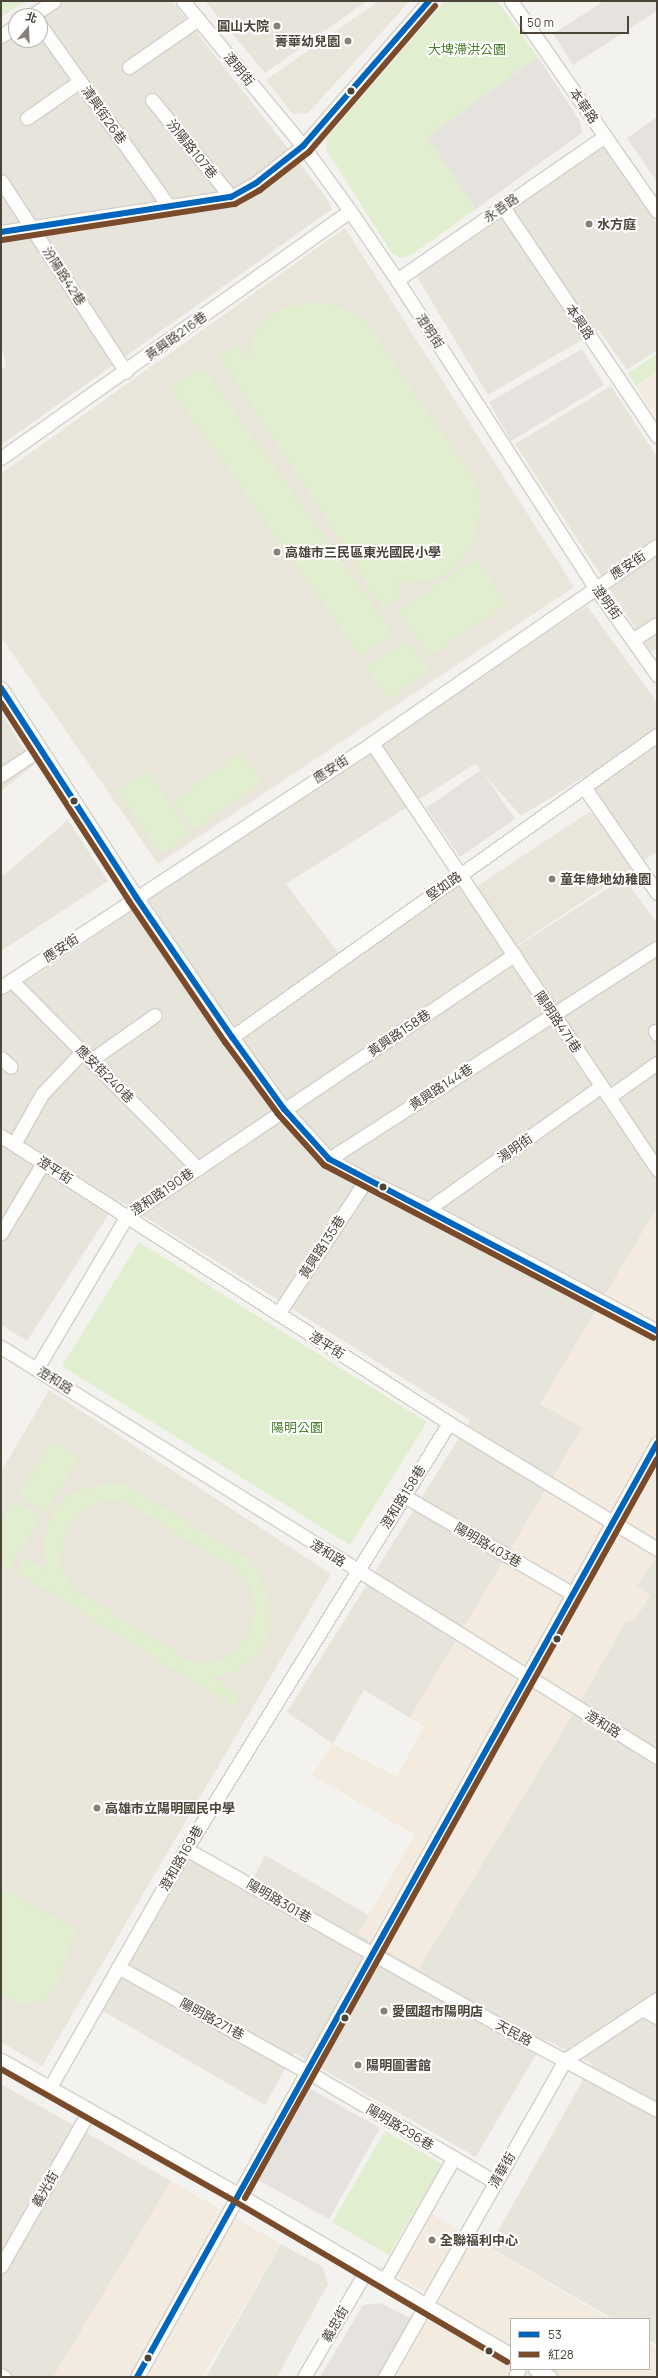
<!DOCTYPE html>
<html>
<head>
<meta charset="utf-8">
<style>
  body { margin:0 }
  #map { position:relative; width:658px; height:2378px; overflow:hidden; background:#f4f2ee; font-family:Manrope,"Noto Sans TC",sans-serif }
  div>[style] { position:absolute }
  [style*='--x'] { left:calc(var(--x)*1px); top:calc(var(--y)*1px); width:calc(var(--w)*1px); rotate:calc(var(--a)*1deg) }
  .residential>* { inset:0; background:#e7e4dc }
  .commercial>* { inset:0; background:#f3ebdf }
  .education>* { inset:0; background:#eae5da }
  .green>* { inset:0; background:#e1eecf }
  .parking>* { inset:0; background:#e6e3df }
  .roads { filter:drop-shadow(1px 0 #d2d0cb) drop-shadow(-1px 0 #d2d0cb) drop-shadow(0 1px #d2d0cb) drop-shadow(0 -1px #d2d0cb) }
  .minor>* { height:13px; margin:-6.5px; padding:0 6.5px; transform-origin:6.5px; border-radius:6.5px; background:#fdfdfc }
  .bus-1>* { height:6px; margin:-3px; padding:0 3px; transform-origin:3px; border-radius:3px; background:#0065bd }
  .bus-2>* { height:6px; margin:-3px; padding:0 3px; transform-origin:3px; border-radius:3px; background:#7a4b2a }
  .dots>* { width:11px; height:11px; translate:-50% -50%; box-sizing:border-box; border:2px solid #fff; border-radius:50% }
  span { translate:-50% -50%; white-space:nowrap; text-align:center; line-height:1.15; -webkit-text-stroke:4px #fff; paint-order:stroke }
  .poi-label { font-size:13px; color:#4b4439; font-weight:700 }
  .right { translate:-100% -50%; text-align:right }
  .left { translate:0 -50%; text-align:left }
  .park-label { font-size:13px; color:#4a7f2a }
  .street-label { font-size:13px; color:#4b4439 }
  .frame { position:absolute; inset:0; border:2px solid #4b4439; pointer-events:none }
  .legend { position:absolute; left:510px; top:2318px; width:140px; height:52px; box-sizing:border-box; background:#fff; border:1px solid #b7b4b0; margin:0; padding:5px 7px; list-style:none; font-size:12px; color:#4b4439 }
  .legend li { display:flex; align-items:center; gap:8px; height:20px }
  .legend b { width:20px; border:1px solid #b7b4b0 }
  .north { position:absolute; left:8px; top:8px; width:40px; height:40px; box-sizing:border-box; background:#fff; border:1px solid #b7b4b0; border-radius:50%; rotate:19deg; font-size:11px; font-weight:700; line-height:16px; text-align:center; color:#4b4439 }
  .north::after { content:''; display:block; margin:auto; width:14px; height:18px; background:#868178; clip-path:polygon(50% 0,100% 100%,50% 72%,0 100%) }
  .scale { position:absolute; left:520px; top:16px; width:109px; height:18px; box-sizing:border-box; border:2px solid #4b4439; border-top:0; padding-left:5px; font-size:12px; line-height:14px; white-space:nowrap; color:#4b4439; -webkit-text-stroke:3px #fff; paint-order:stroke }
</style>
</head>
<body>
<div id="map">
  <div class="residential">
    <div style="clip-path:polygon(57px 1px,172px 1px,323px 193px,332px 209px,1px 445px,1px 368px,6px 367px,1px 341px,1px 39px,16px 29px,16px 40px,40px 40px,40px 16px)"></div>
    <div style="clip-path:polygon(205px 1px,367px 1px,265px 73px)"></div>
    <div style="clip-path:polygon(604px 145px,657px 224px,657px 350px,627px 370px,599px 330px,488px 395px,417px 277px)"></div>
    <div style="clip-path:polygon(611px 386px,657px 457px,657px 649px,651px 652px,515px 444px)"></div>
    <div style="clip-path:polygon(587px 606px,657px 702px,657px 852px,644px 860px,584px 777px,521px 816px,475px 764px,286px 884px,346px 963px,461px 882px,505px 954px,624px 878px,657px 923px,657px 1208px,540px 1404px,583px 1427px,410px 1718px,364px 1690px,333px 1744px,287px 1712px,470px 1420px,118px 1200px,27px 1341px,1px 1325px,1px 997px,52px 965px)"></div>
    <div style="clip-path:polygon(1px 712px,34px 765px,1px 791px)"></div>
    <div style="clip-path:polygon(68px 820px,108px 881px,1px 951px,1px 873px,3px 876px)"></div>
    <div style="clip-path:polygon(657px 1555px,657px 2345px,649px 2340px,649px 2319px,613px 2319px,489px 2247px,592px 2064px,545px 2039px,476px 2157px,294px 2053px,265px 2105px,101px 2010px,195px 1846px,252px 1881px,265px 1855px,370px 1916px,358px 1934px,626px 1621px,635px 1619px,650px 1596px,637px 1585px)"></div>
    <div style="clip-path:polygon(1px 2084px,171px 2181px,56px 2377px,1px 2377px)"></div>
    <div style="clip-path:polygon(281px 2244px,323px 2267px,328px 2284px,277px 2377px,206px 2377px)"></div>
  </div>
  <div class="commercial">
    <div style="clip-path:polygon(657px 371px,657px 419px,636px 386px)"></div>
    <div style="clip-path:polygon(657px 1208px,657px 1555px,637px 1585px,650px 1596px,635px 1619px,626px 1621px,581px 1701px,419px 1969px,358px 1934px,415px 1835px,312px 1775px,333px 1744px,397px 1777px,424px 1726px,410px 1718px,583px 1428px,540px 1404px)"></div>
    <div style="clip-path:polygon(171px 2181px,281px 2244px,202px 2377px,53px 2377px)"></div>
    <div style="clip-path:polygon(432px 2214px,609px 2319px,511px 2319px,511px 2369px,649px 2369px,649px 2343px,657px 2348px,657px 2377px,396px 2377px,439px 2299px,396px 2276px)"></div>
  </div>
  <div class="education">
    <div style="clip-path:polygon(379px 1px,410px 1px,308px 113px,293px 114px,266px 80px)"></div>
    <div style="clip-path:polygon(345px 228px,574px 587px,158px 864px,1px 637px,1px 474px)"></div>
    <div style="clip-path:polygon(589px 812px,598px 817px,631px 869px,513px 948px,473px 889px)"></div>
    <div style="clip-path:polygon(49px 1390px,331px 1574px,42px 2066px,1px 2042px,1px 1472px)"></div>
  </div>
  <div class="green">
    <div style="clip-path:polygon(1px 1px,26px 1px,1px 17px)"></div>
    <div style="clip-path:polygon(445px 1px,497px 1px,538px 57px,428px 137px,476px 209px,410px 256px,400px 258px,391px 252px,326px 149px,327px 137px)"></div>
    <div style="clip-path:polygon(302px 303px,324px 303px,347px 309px,366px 320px,473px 477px,479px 494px,481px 511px,472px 548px,454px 569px,433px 580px,397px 584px,403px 595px,383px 609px,220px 356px,237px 344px,246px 360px,256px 332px,267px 318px,283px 309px)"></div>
    <div style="clip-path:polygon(657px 354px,657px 371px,636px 386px,628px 373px)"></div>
    <div style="clip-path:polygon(203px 366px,394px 635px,361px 657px,171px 388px)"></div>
    <div style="clip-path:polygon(476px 558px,508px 603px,430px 656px,399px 611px)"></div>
    <div style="clip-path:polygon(406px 640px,429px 670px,389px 700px,366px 669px)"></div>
    <div style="clip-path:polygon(241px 753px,262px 782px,194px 830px,173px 801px)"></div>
    <div style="clip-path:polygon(147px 770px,191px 833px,161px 854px,117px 790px)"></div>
    <div style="clip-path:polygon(139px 1242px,427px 1422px,350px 1545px,62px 1366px)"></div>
    <div style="clip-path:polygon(52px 1441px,79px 1457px,45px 1512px,18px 1495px)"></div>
    <div style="clip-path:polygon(evenodd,111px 1482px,125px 1484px,250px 1560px,258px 1571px,270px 1601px,270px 1633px,262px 1650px,249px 1663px,231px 1673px,214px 1678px,240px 1695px,234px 1707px,16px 1571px,24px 1558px,46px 1569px,44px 1542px,50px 1516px,59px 1503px,73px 1493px,111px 1482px,107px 1501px,126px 1502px,233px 1568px,245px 1580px,252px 1589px,255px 1610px,250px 1632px,236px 1651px,219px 1661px,202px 1663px,187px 1659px,74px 1589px,62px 1569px,61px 1555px,68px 1525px,87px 1508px,107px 1501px)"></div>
    <div style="clip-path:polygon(15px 1500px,42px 1516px,8px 1570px,1px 1566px,1px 1522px)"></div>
    <div style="clip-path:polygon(8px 1891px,76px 1929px,59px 1981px,44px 2001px,20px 2004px,1px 1994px,1px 1894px)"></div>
    <div style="clip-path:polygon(385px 2131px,442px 2164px,389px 2255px,332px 2222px)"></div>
  </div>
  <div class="parking">
    <div style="clip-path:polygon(604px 1px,657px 1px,657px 11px,573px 65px,553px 34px)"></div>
    <div style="clip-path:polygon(538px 57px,580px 121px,582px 133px,476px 209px,427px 137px)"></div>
    <div style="clip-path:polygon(657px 117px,657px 182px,627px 138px)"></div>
    <div style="clip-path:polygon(582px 349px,604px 385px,511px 441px,489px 402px)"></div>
    <div style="clip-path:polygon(481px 770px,515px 819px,460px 857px,426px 808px)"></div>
    <div style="clip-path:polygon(307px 2087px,380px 2128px,329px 2219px,256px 2179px)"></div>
    <div style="clip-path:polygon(380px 2303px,414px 2320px,380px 2377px,320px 2377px,363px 2305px)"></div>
  </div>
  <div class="roads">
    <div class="minor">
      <div style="--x:183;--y:1;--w:188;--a:50.4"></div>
      <div style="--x:303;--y:146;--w:80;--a:54.1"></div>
      <div style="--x:350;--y:211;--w:83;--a:55.7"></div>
      <div style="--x:397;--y:280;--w:365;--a:57.2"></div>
      <div style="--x:595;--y:587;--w:108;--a:54.8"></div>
      <div style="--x:511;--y:1;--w:256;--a:55.2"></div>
      <div style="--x:31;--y:16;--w:27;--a:-33"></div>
      <div style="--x:40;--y:25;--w:221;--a:54.6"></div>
      <div style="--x:1;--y:36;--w:18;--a:-34"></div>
      <div style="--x:129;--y:67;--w:84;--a:-34.8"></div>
      <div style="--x:152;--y:100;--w:125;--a:50.8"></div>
      <div style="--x:27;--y:118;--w:65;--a:-34.9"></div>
      <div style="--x:1;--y:181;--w:228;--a:56.8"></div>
      <div style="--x:503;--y:207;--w:276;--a:56.1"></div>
      <div style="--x:1;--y:232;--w:233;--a:-8.7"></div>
      <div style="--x:231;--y:197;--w:29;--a:-29"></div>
      <div style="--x:256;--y:183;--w:60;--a:-38.2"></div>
      <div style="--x:303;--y:146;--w:192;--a:-49"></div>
      <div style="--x:397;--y:280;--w:253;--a:-34.7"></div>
      <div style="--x:1;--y:458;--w:428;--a:-35.3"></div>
      <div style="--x:634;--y:639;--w:27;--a:-33"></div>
      <div style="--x:1;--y:688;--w:249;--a:57.1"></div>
      <div style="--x:136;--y:897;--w:170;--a:55.6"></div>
      <div style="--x:232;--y:1037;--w:89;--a:54.2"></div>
      <div style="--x:284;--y:1109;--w:67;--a:48"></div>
      <div style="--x:329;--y:1159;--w:43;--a:29.6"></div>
      <div style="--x:366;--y:1180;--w:68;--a:25.1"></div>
      <div style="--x:428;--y:1209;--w:259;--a:28"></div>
      <div style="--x:372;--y:743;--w:513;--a:56.22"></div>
      <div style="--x:1;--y:775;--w:47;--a:-33.7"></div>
      <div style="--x:584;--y:787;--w:129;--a:55.4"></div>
      <div style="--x:12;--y:981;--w:264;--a:45.2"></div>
      <div style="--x:1;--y:987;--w:444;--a:-33.3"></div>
      <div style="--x:372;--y:743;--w:346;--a:-34.7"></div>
      <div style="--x:655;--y:1031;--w:4;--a:56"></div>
      <div style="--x:232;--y:1037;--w:521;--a:-35.4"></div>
      <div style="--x:1;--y:1058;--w:13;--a:42"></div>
      <div style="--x:91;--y:1060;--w:78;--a:-35.1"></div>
      <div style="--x:609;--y:1097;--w:59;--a:-35.3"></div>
      <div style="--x:1;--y:1136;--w:532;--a:32.64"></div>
      <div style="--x:449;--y:1423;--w:243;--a:31.2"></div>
      <div style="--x:14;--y:1144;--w:57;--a:-60.8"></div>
      <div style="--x:42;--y:1094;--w:58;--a:-46.4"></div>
      <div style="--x:329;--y:1159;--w:390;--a:-32.8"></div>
      <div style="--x:428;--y:1209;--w:212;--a:-35.4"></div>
      <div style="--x:1;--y:1233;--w:82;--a:-59"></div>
      <div style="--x:278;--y:1314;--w:160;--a:-56.7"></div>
      <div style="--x:1;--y:1347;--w:774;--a:32.01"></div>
      <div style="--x:37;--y:1368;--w:177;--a:-59.4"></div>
      <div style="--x:127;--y:1216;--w:467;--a:-34"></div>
      <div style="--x:404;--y:1496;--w:195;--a:30.1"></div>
      <div style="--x:186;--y:1849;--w:369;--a:29.3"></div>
      <div style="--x:508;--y:2030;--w:169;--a:28.2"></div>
      <div style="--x:118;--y:1967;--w:215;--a:29"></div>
      <div style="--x:306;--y:2071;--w:219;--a:30.4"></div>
      <div style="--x:642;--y:2009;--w:17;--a:28"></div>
      <div style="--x:1;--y:2060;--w:272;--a:29.5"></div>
      <div style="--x:238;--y:2194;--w:317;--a:30.5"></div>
      <div style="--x:50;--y:2087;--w:274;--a:-60.3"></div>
      <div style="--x:186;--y:1849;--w:501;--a:-58.31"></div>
      <div style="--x:1;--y:2266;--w:178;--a:-60.4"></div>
      <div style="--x:384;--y:2281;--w:140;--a:-60.5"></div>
      <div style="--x:535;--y:2369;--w:17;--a:28"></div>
      <div style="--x:1;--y:2375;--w:4;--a:34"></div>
      <div style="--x:137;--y:2377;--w:1069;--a:-60.89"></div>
      <div style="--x:304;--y:2377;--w:123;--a:-59.7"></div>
      <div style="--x:385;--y:2377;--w:365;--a:-60.4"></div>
      <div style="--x:565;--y:2060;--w:110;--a:-33.5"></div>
      <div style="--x:515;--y:2377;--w:9;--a:-63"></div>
    </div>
  </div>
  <div class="bus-1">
    <div style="--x:1;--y:232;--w:233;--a:-8.7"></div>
    <div style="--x:231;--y:197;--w:29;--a:-29"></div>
    <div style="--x:256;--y:183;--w:60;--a:-38.2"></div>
    <div style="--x:303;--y:146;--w:192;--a:-49"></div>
    <div style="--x:1;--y:688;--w:249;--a:57.1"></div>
    <div style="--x:136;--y:897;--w:170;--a:55.6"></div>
    <div style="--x:232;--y:1037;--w:89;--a:54.2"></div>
    <div style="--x:284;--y:1109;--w:67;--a:48"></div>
    <div style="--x:329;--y:1159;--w:370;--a:27.7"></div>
    <div style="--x:137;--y:2377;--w:1069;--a:-60.89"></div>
  </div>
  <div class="bus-2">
    <div style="--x:2;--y:240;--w:236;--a:-8.8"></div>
    <div style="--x:235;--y:204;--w:29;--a:-29"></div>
    <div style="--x:260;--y:190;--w:62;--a:-37.8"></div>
    <div style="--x:309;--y:152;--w:193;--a:-49.2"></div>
    <div style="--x:1;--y:703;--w:236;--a:57.1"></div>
    <div style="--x:129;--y:901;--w:171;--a:55.8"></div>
    <div style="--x:225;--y:1042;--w:89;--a:53.6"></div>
    <div style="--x:278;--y:1114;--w:69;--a:48"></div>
    <div style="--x:324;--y:1165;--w:372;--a:27.7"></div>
    <div style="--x:1;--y:2069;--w:268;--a:29.5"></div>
    <div style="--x:234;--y:2201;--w:317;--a:30.5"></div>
    <div style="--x:245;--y:2198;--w:846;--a:-60.86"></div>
  </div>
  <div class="dots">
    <div style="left:277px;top:26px;background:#868178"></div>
    <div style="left:348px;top:41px;background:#868178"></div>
    <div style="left:351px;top:91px;background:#4b4439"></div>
    <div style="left:589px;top:224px;background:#868178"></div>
    <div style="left:277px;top:552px;background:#868178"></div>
    <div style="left:74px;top:801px;background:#4b4439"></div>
    <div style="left:552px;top:879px;background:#868178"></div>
    <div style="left:383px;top:1187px;background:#4b4439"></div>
    <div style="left:557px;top:1639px;background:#4b4439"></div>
    <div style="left:97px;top:1808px;background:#868178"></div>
    <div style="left:384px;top:2011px;background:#868178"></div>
    <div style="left:345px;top:2018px;background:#4b4439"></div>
    <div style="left:358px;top:2065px;background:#868178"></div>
    <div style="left:432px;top:2240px;background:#868178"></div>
    <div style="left:489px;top:2351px;background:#4b4439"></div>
    <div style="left:148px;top:2358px;background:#4b4439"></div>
  </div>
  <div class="poi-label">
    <span class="right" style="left:269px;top:26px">圓山大院</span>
    <span class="right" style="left:340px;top:41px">菁華幼兒園</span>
    <span class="left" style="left:597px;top:224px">水方庭</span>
    <span class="left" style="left:285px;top:552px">高雄市三民區東光國民小學</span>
    <span class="left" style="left:560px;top:879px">童年綠地幼稚園</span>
    <span class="left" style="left:105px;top:1808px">高雄市立陽明國民中學</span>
    <span class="left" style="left:392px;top:2011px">愛國超市陽明店</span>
    <span class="left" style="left:366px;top:2065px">陽明圖書館</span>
    <span class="left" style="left:440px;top:2240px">全聯福利中心</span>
  </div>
  <div class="park-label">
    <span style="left:467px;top:49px">大埤滯洪公園</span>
    <span style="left:297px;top:1427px">陽明公園</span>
  </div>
  <div class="street-label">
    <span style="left:239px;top:69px;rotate:50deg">澄明街</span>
    <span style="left:584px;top:106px;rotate:55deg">本華路</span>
    <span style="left:104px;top:115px;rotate:55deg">清興街26巷</span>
    <span style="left:192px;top:149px;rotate:51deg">汾陽路107巷</span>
    <span style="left:501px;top:208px;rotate:-35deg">永善路</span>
    <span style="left:64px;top:276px;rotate:57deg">汾陽路42巷</span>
    <span style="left:580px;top:322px;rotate:56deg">本興路</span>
    <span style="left:430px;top:331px;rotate:57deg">澄明街</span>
    <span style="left:176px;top:336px;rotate:-36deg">黃興路216巷</span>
    <span style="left:628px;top:565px;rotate:-34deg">應安街</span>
    <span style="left:607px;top:602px;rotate:54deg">澄明街</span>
    <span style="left:331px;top:769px;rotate:-33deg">應安街</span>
    <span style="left:444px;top:886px;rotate:-35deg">堅如路</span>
    <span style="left:61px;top:948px;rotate:-34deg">應安街</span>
    <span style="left:558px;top:1022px;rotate:56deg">陽明路471巷</span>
    <span style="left:399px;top:1033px;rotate:-34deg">黃興路158巷</span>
    <span style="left:105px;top:1074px;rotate:45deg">應安街240巷</span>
    <span style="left:441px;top:1087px;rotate:-33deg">黃興路144巷</span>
    <span style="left:515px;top:1148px;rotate:-35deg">湯明街</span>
    <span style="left:55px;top:1170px;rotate:33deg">澄平街</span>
    <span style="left:162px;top:1192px;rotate:-34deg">澄和路190巷</span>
    <span style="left:322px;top:1247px;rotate:-57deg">黃興路135巷</span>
    <span style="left:327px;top:1345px;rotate:33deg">澄平街</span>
    <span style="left:55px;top:1380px;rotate:32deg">澄和路</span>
    <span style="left:403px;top:1497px;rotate:-58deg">澄和路158巷</span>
    <span style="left:488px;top:1545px;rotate:30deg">陽明路403巷</span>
    <span style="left:328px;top:1553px;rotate:32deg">澄和路</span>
    <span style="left:603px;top:1724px;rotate:32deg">澄和路</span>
    <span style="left:181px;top:1858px;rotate:-60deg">澄和路169巷</span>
    <span style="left:279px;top:1901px;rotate:30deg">陽明路301巷</span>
    <span style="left:212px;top:2019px;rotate:29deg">陽明路271巷</span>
    <span style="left:514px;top:2033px;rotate:28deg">天民路</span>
    <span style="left:400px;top:2127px;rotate:31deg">陽明路296巷</span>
    <span style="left:502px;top:2170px;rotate:-60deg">清華街</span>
    <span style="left:45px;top:2189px;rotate:-60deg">義光街</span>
    <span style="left:335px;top:2324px;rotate:-60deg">義忠街</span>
  </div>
  <div class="frame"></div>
  <ul class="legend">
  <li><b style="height:5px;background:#0065bd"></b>53</li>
  <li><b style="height:5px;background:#7a4b2a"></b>紅28</li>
  </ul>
  <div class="north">北</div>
  <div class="scale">50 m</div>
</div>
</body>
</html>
